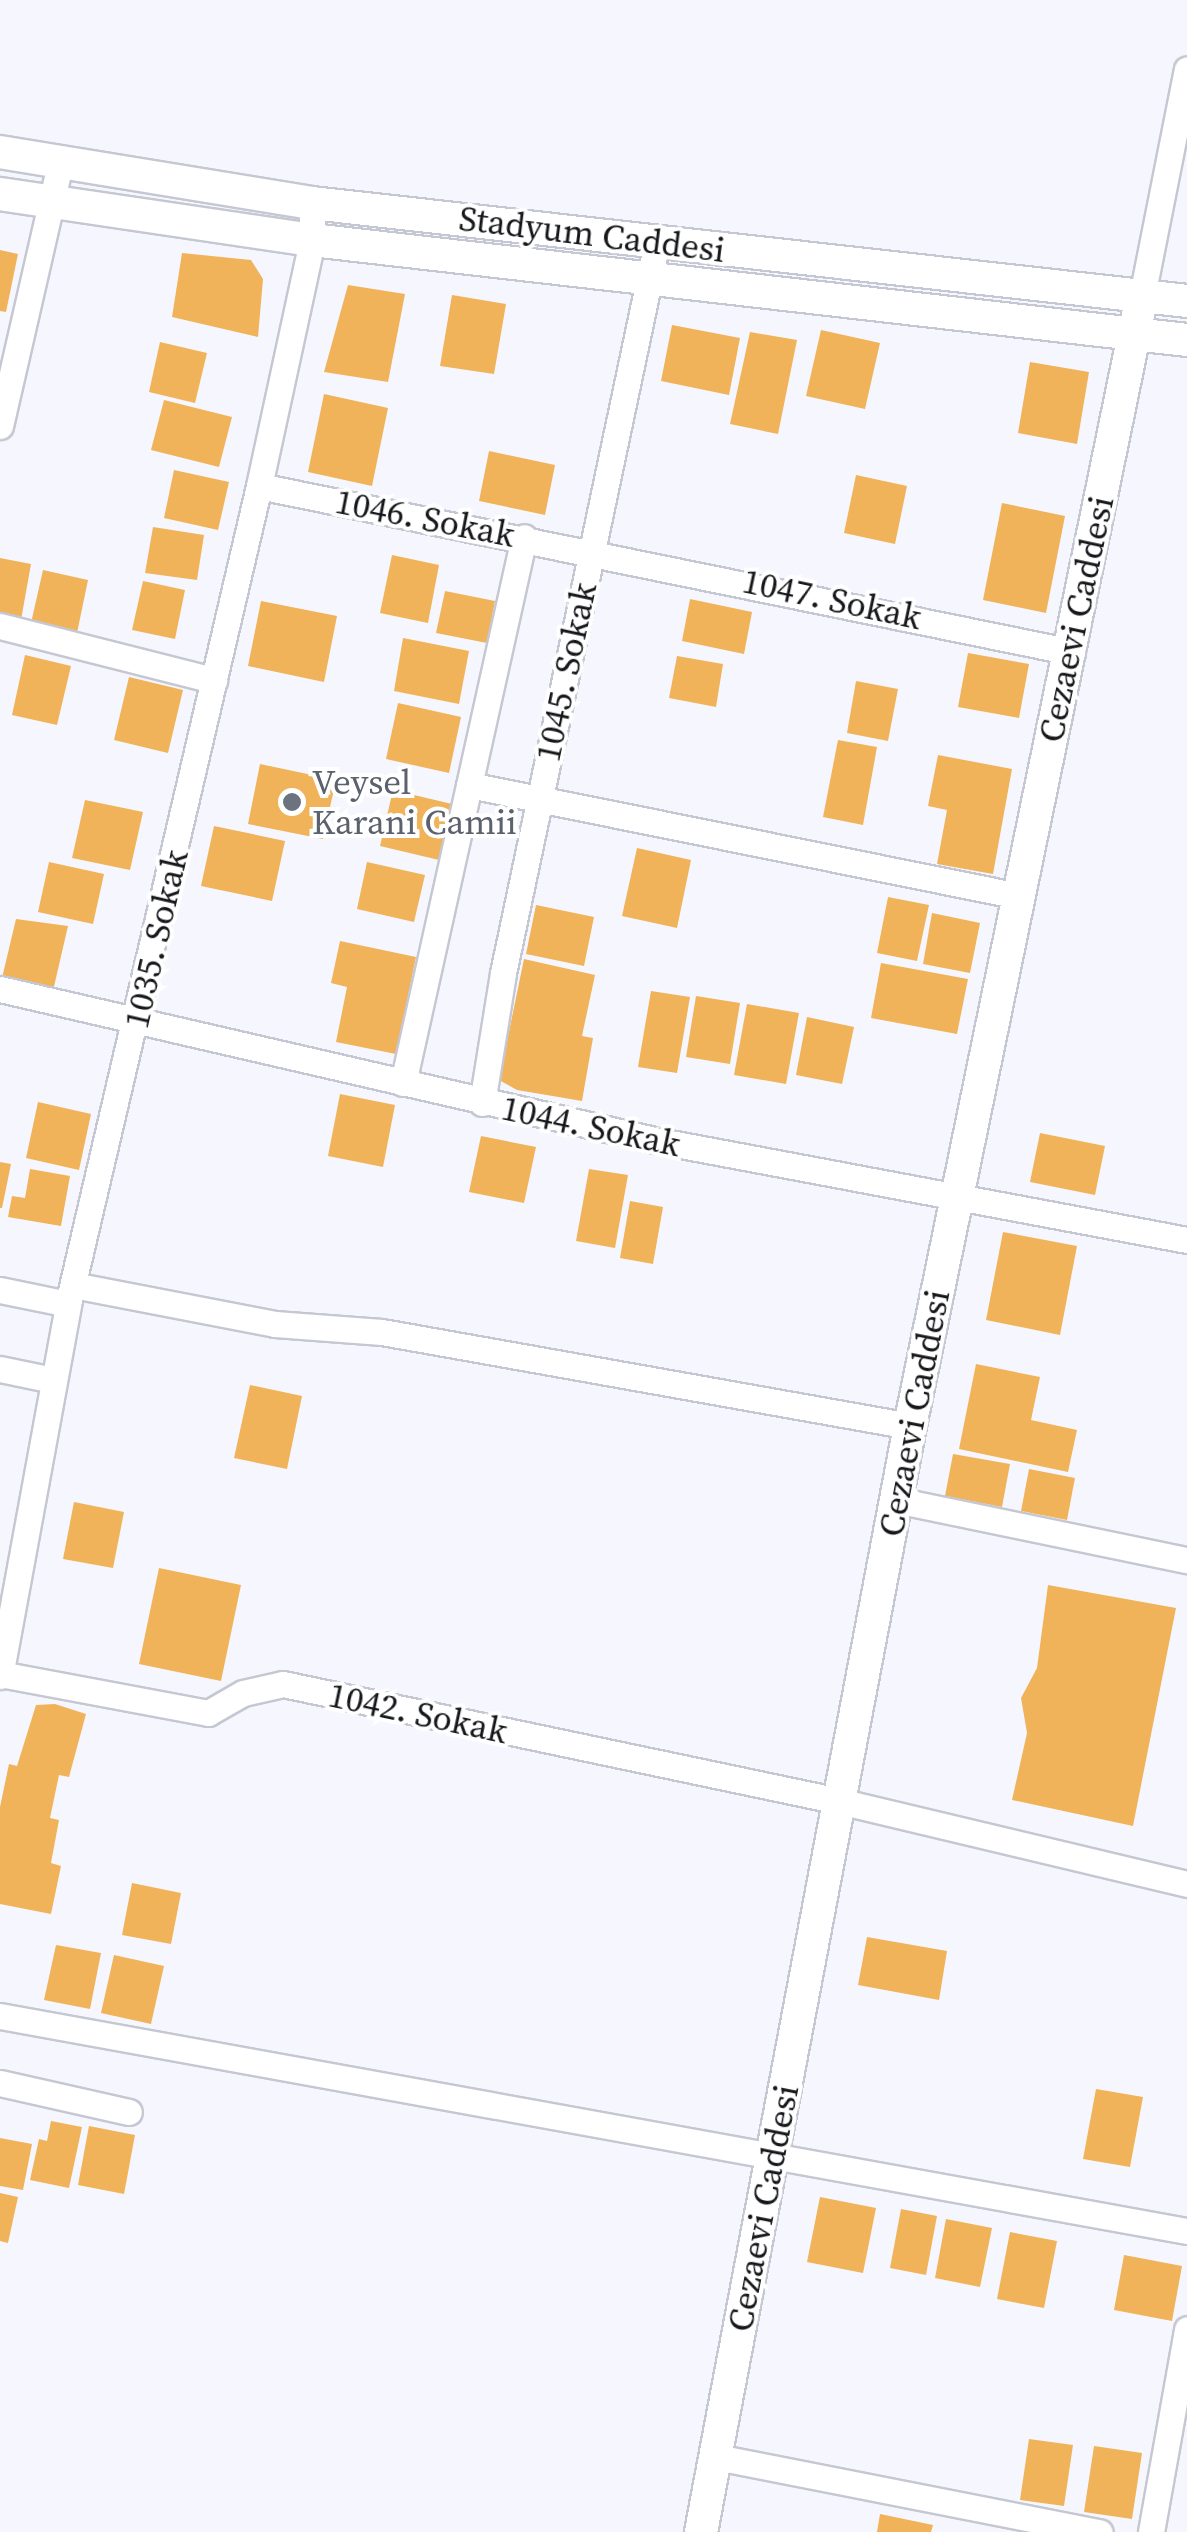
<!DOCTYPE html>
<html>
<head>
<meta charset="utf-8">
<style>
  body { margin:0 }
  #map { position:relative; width:1187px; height:2532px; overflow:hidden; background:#f6f7fe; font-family:"Source Serif 4",serif }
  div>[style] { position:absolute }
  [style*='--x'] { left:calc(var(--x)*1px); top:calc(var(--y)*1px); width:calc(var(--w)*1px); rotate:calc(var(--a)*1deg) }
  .building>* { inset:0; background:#f0b359 }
  .roads { filter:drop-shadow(2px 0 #c5c7d2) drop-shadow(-2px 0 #c5c7d2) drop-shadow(0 2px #c5c7d2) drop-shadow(0 -2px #c5c7d2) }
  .minor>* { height:25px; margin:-12.5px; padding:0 12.5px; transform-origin:12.5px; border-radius:12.5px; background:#fff }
  .tertiary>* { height:32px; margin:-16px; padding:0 16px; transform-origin:16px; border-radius:16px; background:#fff }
  .dots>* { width:28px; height:28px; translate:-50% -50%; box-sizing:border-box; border:5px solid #fff; border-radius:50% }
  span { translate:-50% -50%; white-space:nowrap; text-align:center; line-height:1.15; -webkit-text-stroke:8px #fff; paint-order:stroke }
  .street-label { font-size:35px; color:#16171a }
  .worship-label { font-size:35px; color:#5b616d }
  .left { translate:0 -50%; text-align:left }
</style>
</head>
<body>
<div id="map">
  <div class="building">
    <div style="clip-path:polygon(0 250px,18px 254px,6px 312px,0 311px)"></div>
    <div style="clip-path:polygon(182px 253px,251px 260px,263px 279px,258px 337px,172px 317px)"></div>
    <div style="clip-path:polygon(348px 285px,405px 294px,388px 382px,324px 372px)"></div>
    <div style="clip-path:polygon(452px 295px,506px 304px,494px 374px,440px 366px)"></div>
    <div style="clip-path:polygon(672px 325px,740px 338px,729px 395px,661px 381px)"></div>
    <div style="clip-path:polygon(821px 330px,880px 343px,865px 409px,806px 396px)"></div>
    <div style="clip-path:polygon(750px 332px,797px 340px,778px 434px,730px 424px)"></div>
    <div style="clip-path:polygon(160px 342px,207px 353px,195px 403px,149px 392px)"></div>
    <div style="clip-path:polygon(1030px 362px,1089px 372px,1077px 444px,1018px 433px)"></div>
    <div style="clip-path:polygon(324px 394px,388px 408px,372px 486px,308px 472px)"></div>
    <div style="clip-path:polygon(164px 400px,232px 417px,219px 467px,151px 450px)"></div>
    <div style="clip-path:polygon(489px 451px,555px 465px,545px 515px,479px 501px)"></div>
    <div style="clip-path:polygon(174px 470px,229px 482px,218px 530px,164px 518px)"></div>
    <div style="clip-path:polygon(856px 475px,907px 486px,895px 544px,844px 533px)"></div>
    <div style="clip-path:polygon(1002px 503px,1065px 516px,1046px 613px,983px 600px)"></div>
    <div style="clip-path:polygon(153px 527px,204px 535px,197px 580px,145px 573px)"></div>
    <div style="clip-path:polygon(392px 555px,439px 565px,428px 623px,380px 613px)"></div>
    <div style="clip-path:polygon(0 558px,31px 564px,21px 620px,0 616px)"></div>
    <div style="clip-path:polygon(43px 570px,88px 580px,77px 633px,31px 623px)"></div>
    <div style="clip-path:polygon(143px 581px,185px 590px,175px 639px,132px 630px)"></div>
    <div style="clip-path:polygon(445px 591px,495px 601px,487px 643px,436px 633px)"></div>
    <div style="clip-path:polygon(690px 599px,752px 612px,744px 654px,682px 641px)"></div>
    <div style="clip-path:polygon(261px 601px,337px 616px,324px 682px,248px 666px)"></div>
    <div style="clip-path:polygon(403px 638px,469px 651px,459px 704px,394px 691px)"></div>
    <div style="clip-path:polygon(968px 653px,1029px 664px,1019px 718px,958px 707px)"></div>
    <div style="clip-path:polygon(25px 655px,71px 666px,57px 725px,12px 715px)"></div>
    <div style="clip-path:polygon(677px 656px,723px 664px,716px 707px,669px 698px)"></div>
    <div style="clip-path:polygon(129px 677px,183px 690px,168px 753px,114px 740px)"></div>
    <div style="clip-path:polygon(856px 681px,898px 689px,888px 741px,847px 733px)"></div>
    <div style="clip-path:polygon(398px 703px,461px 717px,449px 773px,386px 759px)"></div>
    <div style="clip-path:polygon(838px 740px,877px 747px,863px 825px,823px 817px)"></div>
    <div style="clip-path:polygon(938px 755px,1012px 769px,993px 874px,937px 864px,947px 810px,928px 806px)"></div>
    <div style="clip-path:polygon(260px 764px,336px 780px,323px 839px,248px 824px)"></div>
    <div style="clip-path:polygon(393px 790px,452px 804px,439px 860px,380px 846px)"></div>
    <div style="clip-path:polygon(85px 800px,143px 812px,130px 870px,72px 858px)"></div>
    <div style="clip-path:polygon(214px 826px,285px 841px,272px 901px,201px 886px)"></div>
    <div style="clip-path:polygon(637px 848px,691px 860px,677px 928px,622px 916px)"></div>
    <div style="clip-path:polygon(49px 862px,104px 874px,93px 924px,38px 912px)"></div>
    <div style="clip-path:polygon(367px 862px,425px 875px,414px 922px,357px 909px)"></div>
    <div style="clip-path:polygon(888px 897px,929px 905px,917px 961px,877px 953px)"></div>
    <div style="clip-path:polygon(536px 905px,594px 917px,584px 966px,526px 954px)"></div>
    <div style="clip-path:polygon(932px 913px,980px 923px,970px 973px,923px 964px)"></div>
    <div style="clip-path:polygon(16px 919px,68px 926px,53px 991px,2px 978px)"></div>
    <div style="clip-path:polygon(340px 941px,416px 957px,396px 1054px,336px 1042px,347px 987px,331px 983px)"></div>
    <div style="clip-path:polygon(524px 959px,595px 975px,582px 1036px,593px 1038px,582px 1101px,517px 1090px,499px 1080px)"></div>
    <div style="clip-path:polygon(881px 963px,968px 979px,957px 1034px,871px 1018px)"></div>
    <div style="clip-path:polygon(651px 991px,690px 997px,677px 1073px,638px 1067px)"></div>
    <div style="clip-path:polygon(696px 996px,740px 1003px,730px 1064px,686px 1057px)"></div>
    <div style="clip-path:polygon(747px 1004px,799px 1013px,786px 1084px,734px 1075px)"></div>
    <div style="clip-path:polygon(807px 1017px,854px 1027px,842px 1084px,796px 1075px)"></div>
    <div style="clip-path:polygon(340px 1094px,395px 1105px,383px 1167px,328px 1156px)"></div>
    <div style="clip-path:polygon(38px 1102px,91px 1114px,79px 1170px,26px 1158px)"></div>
    <div style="clip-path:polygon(1040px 1133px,1105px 1146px,1095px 1195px,1030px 1182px)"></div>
    <div style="clip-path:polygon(481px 1136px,536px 1147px,524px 1203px,469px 1192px)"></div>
    <div style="clip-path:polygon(0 1162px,11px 1164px,2px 1208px,0 1208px)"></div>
    <div style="clip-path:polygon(30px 1169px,70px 1176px,61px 1226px,8px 1217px,12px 1196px,25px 1198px)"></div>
    <div style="clip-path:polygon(589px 1169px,628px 1175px,615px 1248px,576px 1241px)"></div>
    <div style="clip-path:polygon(630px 1201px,663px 1207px,653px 1264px,620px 1258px)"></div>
    <div style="clip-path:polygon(1003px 1232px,1077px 1246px,1060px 1335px,986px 1320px)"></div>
    <div style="clip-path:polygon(976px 1364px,1040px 1377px,1031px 1420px,1077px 1430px,1068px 1472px,959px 1449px)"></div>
    <div style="clip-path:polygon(250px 1385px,302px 1396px,287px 1469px,234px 1458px)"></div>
    <div style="clip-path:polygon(953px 1454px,1010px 1464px,1002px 1507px,945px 1496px)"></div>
    <div style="clip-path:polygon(1029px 1469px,1075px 1478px,1067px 1520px,1021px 1511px)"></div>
    <div style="clip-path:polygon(74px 1502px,124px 1512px,113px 1568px,63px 1559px)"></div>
    <div style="clip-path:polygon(159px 1568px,241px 1585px,221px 1681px,139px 1664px)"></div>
    <div style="clip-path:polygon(1048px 1585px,1176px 1608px,1133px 1826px,1012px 1800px,1027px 1733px,1021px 1698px,1037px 1668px)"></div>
    <div style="clip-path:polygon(55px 1704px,86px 1714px,69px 1777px,59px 1775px,50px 1818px,59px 1820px,51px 1863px,61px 1866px,51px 1914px,0 1904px,0 1807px,9px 1764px,17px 1766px,36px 1705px)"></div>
    <div style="clip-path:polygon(132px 1883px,181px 1893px,171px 1944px,122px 1935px)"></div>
    <div style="clip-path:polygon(867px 1937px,947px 1951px,939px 2000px,858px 1985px)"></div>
    <div style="clip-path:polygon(56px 1945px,101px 1953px,90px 2009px,44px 2000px)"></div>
    <div style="clip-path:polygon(114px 1955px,164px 1966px,151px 2024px,101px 2013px)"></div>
    <div style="clip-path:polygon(1096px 2089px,1143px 2097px,1130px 2167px,1083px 2159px)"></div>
    <div style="clip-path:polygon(51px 2121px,82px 2127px,69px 2188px,30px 2180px,39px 2139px,47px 2141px)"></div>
    <div style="clip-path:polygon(89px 2126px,135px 2135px,124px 2194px,78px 2185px)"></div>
    <div style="clip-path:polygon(0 2138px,32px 2144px,23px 2190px,0 2186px)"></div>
    <div style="clip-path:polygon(0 2193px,18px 2197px,8px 2243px,0 2241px)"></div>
    <div style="clip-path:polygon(820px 2197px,876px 2208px,863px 2273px,807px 2262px)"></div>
    <div style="clip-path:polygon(901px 2209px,937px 2216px,926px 2275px,890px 2268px)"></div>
    <div style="clip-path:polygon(946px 2219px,992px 2228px,980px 2287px,935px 2278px)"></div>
    <div style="clip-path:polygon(1010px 2232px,1057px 2241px,1044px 2308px,997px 2299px)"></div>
    <div style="clip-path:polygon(1124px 2255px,1182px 2266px,1172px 2321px,1114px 2310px)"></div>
    <div style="clip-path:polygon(1029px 2439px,1073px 2445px,1064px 2506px,1020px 2500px)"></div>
    <div style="clip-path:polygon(1094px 2446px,1142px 2453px,1132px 2519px,1084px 2512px)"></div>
    <div style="clip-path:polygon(880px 2514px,933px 2525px,931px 2532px,877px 2532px)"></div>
  </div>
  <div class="roads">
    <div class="minor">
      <div style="--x:1142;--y:296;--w:231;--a:-78.8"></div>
      <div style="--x:0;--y:426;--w:273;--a:-77.1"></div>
      <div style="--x:259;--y:486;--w:830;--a:11.54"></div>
      <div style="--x:0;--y:626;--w:221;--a:14.2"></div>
      <div style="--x:469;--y:785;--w:561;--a:11.41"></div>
      <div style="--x:0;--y:989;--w:671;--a:13"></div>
      <div style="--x:654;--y:1140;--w:542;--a:10.63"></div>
      <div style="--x:403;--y:1083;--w:559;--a:-77.5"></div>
      <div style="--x:482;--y:1103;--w:132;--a:-80.8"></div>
      <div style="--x:503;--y:973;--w:747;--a:-78.1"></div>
      <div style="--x:73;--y:1285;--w:206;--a:10.9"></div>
      <div style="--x:275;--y:1324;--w:107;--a:4.3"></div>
      <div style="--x:382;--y:1332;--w:536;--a:10.09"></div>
      <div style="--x:0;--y:1290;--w:69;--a:11.6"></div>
      <div style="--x:0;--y:1369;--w:54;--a:11.7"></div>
      <div style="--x:896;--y:1500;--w:297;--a:11.7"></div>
      <div style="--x:0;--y:1674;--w:212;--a:10.6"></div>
      <div style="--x:208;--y:1713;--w:40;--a:-29.7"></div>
      <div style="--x:243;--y:1693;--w:41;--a:-12.7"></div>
      <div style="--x:283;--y:1684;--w:568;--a:11.88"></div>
      <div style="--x:839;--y:1801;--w:358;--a:13.4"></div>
      <div style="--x:0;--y:1676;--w:378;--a:-79.6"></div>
      <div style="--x:68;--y:1304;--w:840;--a:-76.86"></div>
      <div style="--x:259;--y:486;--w:252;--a:-77.8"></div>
      <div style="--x:312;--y:240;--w:37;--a:-90"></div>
      <div style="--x:0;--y:2016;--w:1206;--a:10.27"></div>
      <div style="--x:0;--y:2083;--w:132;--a:12.7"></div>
      <div style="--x:716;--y:2457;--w:391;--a:11.1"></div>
      <div style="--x:1151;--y:2532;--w:206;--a:-79.9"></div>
    </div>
    <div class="tertiary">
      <div style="--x:0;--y:152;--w:316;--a:9.3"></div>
      <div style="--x:312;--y:203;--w:880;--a:6.39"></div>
      <div style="--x:0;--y:194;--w:315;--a:8.4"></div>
      <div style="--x:312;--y:240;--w:881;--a:6.52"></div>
      <div style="--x:701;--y:2532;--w:1126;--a:-79.3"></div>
      <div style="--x:910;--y:1426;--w:1154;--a:-78.4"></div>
    </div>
  </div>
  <div class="dots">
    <div style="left:292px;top:802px;background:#6b7280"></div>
  </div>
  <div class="street-label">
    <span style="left:592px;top:234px;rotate:7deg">Stadyum Caddesi</span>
    <span style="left:425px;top:518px;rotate:11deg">1046. Sokak</span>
    <span style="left:832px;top:599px;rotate:12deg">1047. Sokak</span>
    <span style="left:1076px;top:619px;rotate:-78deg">Cezaevi Caddesi</span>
    <span style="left:566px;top:672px;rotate:-78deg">1045. Sokak</span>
    <span style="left:156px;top:939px;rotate:-77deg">1035. Sokak</span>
    <span style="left:591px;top:1126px;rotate:12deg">1044. Sokak</span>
    <span style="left:914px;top:1413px;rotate:-79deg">Cezaevi Caddesi</span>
    <span style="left:418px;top:1713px;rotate:12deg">1042. Sokak</span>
    <span style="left:763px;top:2208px;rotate:-79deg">Cezaevi Caddesi</span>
  </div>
  <div class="worship-label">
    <span class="left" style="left:312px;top:802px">Veysel<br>Karani Camii</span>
  </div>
</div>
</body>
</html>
